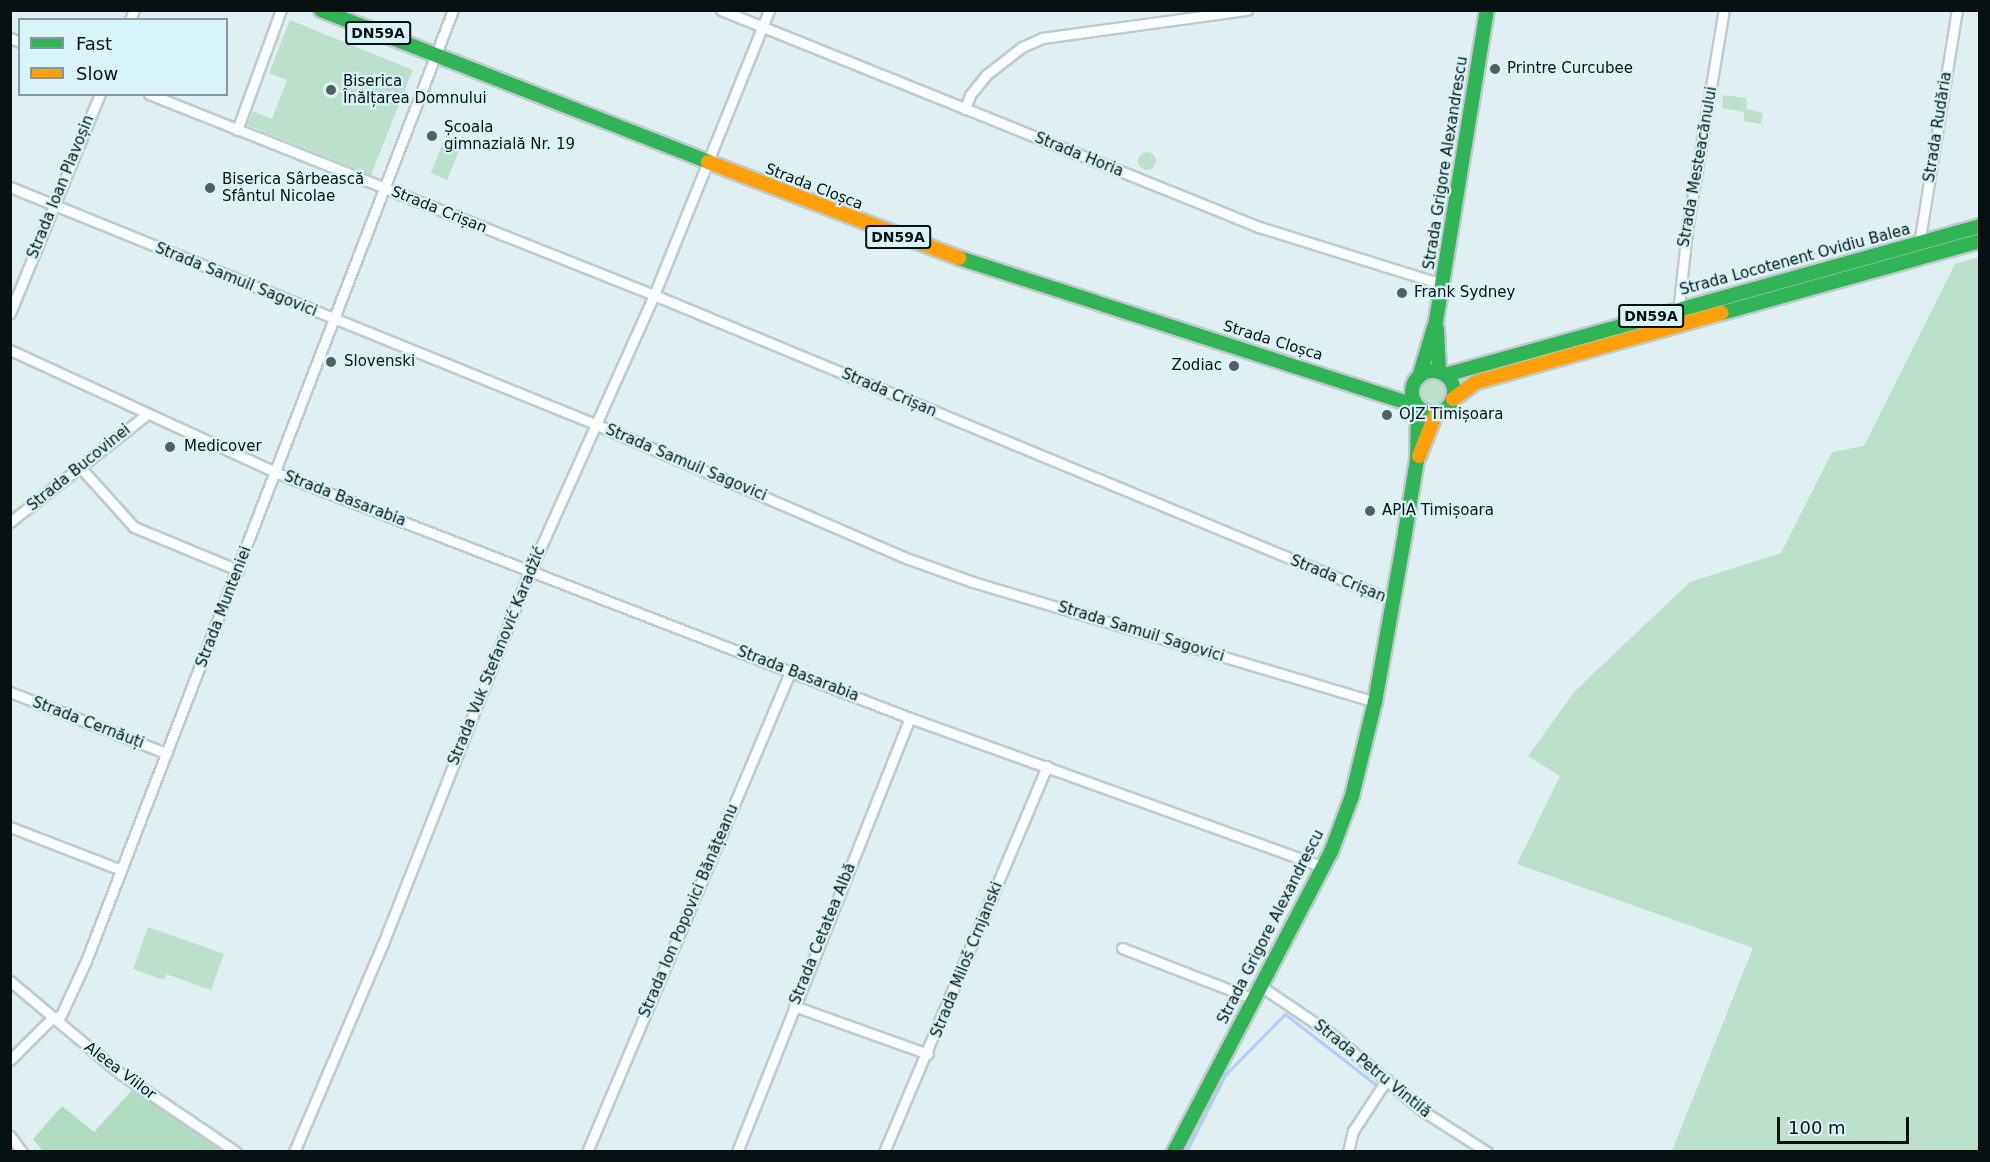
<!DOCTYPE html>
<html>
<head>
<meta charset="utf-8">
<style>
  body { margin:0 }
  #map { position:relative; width:1990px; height:1162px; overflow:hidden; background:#e0eff2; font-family:"DejaVu Sans",sans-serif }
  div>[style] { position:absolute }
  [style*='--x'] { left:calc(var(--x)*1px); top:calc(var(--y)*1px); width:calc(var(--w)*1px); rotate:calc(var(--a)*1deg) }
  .green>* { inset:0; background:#bce0cb }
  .round { border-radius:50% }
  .forest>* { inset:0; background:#b1dcc2 }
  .stream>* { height:3px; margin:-1.5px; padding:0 1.5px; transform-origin:1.5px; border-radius:1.5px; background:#b5ccfa }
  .roads { filter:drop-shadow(2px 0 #bfcacd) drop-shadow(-2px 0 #bfcacd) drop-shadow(0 2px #bfcacd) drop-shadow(0 -2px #bfcacd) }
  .street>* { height:9px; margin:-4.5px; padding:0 4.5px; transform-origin:4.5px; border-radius:4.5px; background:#fafdfd }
  .fast>* { height:14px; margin:-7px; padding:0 7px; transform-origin:7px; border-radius:7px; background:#30b455 }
  .fast>.ring { margin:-7px; padding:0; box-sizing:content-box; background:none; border:14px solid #30b455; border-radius:50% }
  .slow>* { height:14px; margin:-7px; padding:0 7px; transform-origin:7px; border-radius:7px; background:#ff9f0a }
  .dots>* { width:16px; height:16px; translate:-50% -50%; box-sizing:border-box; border:3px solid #d9f4f9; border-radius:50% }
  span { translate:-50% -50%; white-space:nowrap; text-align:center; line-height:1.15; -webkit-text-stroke:4.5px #d9f4f9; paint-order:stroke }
  .shield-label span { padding:2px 4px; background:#d9f4f9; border:2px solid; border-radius:4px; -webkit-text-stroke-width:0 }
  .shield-label { font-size:14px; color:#071112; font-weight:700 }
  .poi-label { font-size:15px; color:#071112 }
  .left { translate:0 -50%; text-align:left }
  .right { translate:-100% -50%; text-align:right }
  .street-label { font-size:15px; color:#071112 }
  .frame { position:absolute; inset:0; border:12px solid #071112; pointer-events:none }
  .legend { position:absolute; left:18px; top:18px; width:210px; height:78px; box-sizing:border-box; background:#d9f4f9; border:2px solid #85999d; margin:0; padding:8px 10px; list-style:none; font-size:18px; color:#071112 }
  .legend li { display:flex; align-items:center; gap:12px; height:30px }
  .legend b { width:30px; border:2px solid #85999d }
  .scale { position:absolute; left:1777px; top:1117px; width:132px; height:27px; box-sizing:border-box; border:3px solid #071112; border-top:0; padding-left:8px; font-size:18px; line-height:21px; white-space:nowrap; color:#071112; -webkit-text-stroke:4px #d9f4f9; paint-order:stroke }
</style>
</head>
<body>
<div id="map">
  <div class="green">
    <div style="clip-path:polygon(290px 20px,413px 70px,371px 175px,247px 125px,253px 111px,272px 119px,287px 80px,269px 73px)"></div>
    <div style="clip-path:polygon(1723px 95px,1746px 98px,1747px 109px,1763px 113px,1761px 124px,1744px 121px,1744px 112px,1722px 108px)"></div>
    <div style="clip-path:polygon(443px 142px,460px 148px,447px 180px,431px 173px)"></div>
    <div class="round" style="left:1138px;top:152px;width:18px;height:18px"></div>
    <div style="clip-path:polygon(1979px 257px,1979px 1151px,1672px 1151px,1753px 948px,1517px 864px,1560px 776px,1528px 756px,1575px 691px,1690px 582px,1781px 553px,1832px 452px,1864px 446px,1955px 264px)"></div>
    <div class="round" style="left:1421px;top:380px;width:24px;height:24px"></div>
    <div style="clip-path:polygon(148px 927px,224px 954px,211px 990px,166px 974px,164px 980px,133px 969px)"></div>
  </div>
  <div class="forest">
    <div style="clip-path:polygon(132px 1090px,224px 1151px,43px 1151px,33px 1139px,62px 1106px,94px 1132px)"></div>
  </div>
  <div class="stream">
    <div style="--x:1186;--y:1152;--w:86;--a:-63.1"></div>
    <div style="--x:1225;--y:1075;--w:86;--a:-45.5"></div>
    <div style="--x:1285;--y:1014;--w:114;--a:37.9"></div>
  </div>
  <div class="roads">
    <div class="street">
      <div style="--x:721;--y:10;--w:580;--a:21.97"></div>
      <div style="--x:1259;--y:227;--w:192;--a:17.3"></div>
      <div style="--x:130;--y:20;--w:11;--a:-68"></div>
      <div style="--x:10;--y:38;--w:11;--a:22"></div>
      <div style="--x:149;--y:94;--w:544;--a:21.7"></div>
      <div style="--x:654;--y:295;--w:800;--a:22.49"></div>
      <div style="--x:965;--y:109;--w:15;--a:-70"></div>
      <div style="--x:970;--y:95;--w:26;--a:-51"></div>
      <div style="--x:986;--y:75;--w:46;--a:-37.9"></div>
      <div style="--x:1022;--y:47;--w:22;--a:-24"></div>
      <div style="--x:1042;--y:38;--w:207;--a:-7.8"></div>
      <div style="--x:237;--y:130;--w:128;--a:-69.9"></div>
      <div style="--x:10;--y:187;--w:631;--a:22.05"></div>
      <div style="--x:595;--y:424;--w:342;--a:23.3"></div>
      <div style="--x:909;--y:559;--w:68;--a:19.8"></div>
      <div style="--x:973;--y:582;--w:420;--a:16.6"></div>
      <div style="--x:1919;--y:244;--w:237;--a:-80.8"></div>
      <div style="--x:10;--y:313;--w:237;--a:-67.7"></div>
      <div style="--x:1678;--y:313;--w:83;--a:-83.8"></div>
      <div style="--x:1687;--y:230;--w:223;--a:-80.5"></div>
      <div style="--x:10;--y:350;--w:294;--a:24.7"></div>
      <div style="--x:277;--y:473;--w:679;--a:21.16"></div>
      <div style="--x:910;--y:718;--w:439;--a:19.8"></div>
      <div style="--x:80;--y:467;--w:81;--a:48"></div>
      <div style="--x:134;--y:527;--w:113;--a:22.5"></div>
      <div style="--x:10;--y:522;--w:174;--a:-38.2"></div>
      <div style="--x:10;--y:692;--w:168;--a:21.4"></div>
      <div style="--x:10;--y:827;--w:117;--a:21.1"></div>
      <div style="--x:1122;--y:948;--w:138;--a:21.2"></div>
      <div style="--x:10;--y:981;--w:145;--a:40"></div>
      <div style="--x:121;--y:1074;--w:139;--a:34.1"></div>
      <div style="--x:1259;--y:985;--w:86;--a:34.1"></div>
      <div style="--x:1330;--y:1033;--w:121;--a:40"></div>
      <div style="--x:1423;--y:1111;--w:76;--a:32.6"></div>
      <div style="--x:794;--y:1006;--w:142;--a:19.7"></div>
      <div style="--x:10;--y:1060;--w:55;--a:-45"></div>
      <div style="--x:49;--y:1021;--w:13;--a:-27"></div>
      <div style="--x:61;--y:1015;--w:60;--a:-65.2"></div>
      <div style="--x:86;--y:961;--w:1019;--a:-68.9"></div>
      <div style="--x:10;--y:1136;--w:20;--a:53"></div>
      <div style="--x:294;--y:1152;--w:224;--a:-66.9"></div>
      <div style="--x:382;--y:946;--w:403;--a:-68.5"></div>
      <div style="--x:530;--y:571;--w:303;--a:-65.8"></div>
      <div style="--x:654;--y:295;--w:307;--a:-68"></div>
      <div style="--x:587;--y:1152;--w:523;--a:-67.06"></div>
      <div style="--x:737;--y:1152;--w:467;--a:-68.3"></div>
      <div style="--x:884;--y:1152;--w:419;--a:-67.1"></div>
      <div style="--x:1348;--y:1152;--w:22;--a:-77"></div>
      <div style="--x:1353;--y:1131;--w:62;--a:-56.8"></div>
    </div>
    <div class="fast">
      <div style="--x:321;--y:10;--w:416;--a:21.4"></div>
      <div style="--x:959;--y:258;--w:481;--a:17.9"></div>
      <div style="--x:1722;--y:313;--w:268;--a:-15.6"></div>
      <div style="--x:1437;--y:329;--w:43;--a:87.3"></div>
      <div class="ring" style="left:1412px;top:371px;width:28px;height:28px"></div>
      <div style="--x:1445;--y:375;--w:555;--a:-15.56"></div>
      <div style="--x:1419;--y:377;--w:59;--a:-73.1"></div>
      <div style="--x:1436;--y:321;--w:315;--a:-80.7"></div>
      <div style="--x:1174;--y:1152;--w:339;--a:-62.4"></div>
      <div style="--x:1331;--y:852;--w:60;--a:-69.4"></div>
      <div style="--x:1352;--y:796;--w:97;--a:-76.3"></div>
      <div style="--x:1375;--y:702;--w:172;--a:-79.9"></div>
      <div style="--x:1405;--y:533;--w:74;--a:-80.7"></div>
      <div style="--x:1417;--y:460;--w:53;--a:-88.9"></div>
    </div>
    <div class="slow">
      <div style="--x:708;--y:162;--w:269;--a:20.9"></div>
      <div style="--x:1453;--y:399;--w:29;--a:-36"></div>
      <div style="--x:1476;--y:382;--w:255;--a:-15.7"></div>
      <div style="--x:1419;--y:456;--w:46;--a:-68.4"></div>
    </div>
  </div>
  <div class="dots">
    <div style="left:1495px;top:69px;background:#535f60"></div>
    <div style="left:331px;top:90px;background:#535f60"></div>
    <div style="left:432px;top:136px;background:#535f60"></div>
    <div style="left:210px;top:188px;background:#535f60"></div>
    <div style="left:1402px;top:293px;background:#535f60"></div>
    <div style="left:331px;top:362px;background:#535f60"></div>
    <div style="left:1234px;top:366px;background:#535f60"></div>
    <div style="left:1387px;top:415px;background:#535f60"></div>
    <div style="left:170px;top:447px;background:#535f60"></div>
    <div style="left:1370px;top:511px;background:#535f60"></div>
  </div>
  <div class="shield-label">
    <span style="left:378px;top:33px">DN59A</span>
    <span style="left:898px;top:237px">DN59A</span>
    <span style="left:1651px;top:316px">DN59A</span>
  </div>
  <div class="poi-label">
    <span class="left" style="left:1507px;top:69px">Printre Curcubee</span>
    <span class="left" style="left:343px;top:90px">Biserica<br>Înălțarea Domnului</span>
    <span class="left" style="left:444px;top:136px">Școala<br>gimnazială Nr. 19</span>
    <span class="left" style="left:222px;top:188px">Biserica Sârbească<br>Sfântul Nicolae</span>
    <span class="left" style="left:1414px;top:293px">Frank Sydney</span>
    <span class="left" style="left:344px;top:362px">Slovenski</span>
    <span class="right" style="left:1222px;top:366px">Zodiac</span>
    <span class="left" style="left:1399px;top:415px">OJZ Timișoara</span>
    <span class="left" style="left:184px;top:447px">Medicover</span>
    <span class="left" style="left:1382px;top:511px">APIA Timișoara</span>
  </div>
  <div class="street-label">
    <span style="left:1938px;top:127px;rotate:-81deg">Strada Rudăria</span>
    <span style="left:1079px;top:155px;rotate:22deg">Strada Horia</span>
    <span style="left:1446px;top:163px;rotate:-81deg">Strada Grigore Alexandrescu</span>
    <span style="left:1698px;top:167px;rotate:-80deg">Strada Mesteacănului</span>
    <span style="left:61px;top:187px;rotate:-68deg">Strada Ioan Plavoșin</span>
    <span style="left:814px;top:187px;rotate:21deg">Strada Cloșca</span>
    <span style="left:439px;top:210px;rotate:22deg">Strada Crișan</span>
    <span style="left:1795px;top:260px;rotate:-15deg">Strada Locotenent Ovidiu Balea</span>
    <span style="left:236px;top:280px;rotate:22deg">Strada Samuil Sagovici</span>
    <span style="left:1273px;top:341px;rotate:17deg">Strada Cloșca</span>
    <span style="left:889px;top:393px;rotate:23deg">Strada Crișan</span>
    <span style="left:686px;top:463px;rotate:23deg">Strada Samuil Sagovici</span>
    <span style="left:79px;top:468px;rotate:-39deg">Strada Bucovinei</span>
    <span style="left:345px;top:499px;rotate:21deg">Strada Basarabia</span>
    <span style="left:1338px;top:579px;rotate:22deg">Strada Crișan</span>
    <span style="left:224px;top:607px;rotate:-69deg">Strada Munteniei</span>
    <span style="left:1141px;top:632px;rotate:17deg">Strada Samuil Sagovici</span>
    <span style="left:497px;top:656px;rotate:-68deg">Strada Vuk Stefanović Karadžić</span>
    <span style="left:798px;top:674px;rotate:21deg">Strada Basarabia</span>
    <span style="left:88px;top:723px;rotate:21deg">Strada Cernăuți</span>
    <span style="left:689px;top:911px;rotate:-67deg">Strada Ion Popovici Bănățeanu</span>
    <span style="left:1271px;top:927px;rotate:-63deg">Strada Grigore Alexandrescu</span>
    <span style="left:823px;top:934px;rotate:-68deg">Strada Cetatea Albă</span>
    <span style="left:967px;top:960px;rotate:-68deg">Strada Miloš Crnjanski</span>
    <span style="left:1372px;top:1069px;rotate:39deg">Strada Petru Vintilă</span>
    <span style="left:120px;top:1071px;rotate:37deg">Aleea Viilor</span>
  </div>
  <div class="frame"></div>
  <ul class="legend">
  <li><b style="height:8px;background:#30b455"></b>Fast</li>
  <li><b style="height:8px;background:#ff9f0a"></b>Slow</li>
  </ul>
  <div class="scale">100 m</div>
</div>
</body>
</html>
